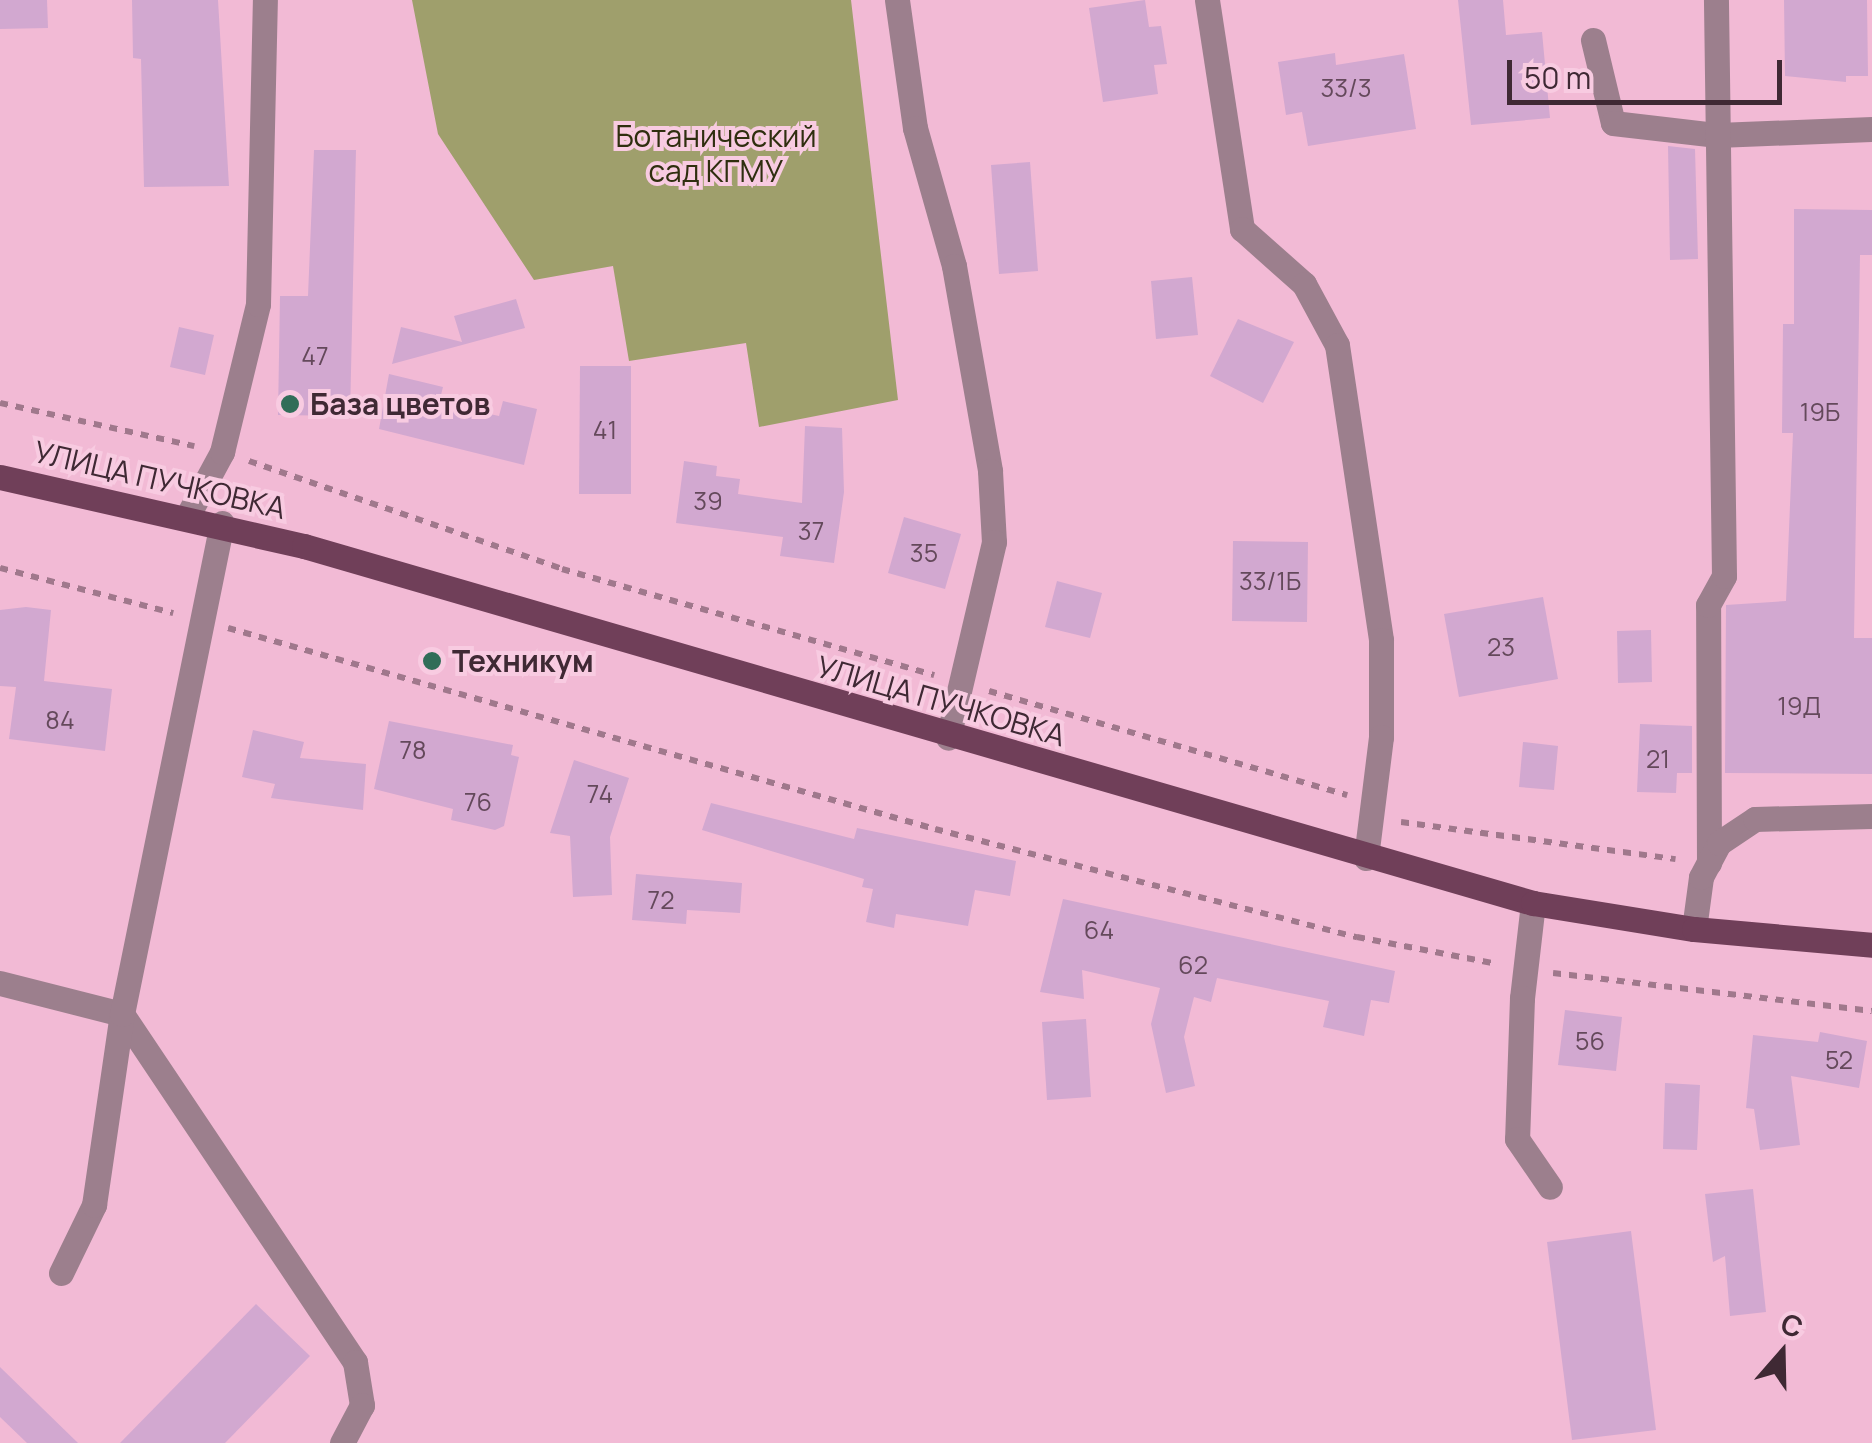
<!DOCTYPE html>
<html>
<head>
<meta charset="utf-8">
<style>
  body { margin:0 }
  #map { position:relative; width:1872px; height:1443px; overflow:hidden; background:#f2bad5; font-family:Manrope,sans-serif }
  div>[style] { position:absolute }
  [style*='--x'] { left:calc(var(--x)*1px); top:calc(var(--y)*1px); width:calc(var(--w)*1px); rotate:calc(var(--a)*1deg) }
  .green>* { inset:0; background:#9f9f6c }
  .building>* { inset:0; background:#d2a8d0 }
  .path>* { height:6px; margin-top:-3px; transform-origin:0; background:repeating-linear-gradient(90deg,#a0788c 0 8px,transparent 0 16px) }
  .minor>* { height:25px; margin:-12.5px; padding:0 12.5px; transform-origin:12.5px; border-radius:12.5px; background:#9c7f8d }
  .major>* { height:25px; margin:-12.5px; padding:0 12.5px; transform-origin:12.5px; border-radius:12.5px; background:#703f59 }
  .dots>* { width:28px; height:28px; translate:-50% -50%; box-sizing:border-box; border:5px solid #f8cbe1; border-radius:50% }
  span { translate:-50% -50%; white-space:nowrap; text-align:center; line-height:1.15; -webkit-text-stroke:8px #f8cbe1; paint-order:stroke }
  .number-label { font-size:25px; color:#64495b }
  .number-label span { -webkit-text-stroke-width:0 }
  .park-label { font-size:30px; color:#2f2e0f }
  .poi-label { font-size:30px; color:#3f2934; font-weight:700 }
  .left { translate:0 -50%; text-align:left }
  .street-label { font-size:30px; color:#3f2934 }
  .north { position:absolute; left:1732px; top:1303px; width:100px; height:100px; -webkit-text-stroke:8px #f8cbe1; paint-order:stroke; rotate:20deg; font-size:28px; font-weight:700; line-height:40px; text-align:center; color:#3f2934 }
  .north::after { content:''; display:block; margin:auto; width:35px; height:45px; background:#3f2934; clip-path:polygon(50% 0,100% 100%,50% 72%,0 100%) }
  .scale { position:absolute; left:1507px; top:60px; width:275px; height:45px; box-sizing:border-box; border:5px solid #3f2934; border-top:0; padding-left:12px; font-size:30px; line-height:35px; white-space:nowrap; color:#3f2934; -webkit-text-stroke:8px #f8cbe1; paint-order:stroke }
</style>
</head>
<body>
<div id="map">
  <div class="green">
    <div style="clip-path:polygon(412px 0,851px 0,898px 400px,759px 427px,746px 343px,629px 361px,613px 266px,534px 280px,438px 134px)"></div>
  </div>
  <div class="building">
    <div style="clip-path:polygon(0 0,47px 0,48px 28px,0 29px)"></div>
    <div style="clip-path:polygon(132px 0,218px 0,229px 186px,144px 187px,141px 59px,133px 58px)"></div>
    <div style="clip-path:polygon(1145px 0,1149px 27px,1161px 26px,1167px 64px,1154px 65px,1158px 94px,1103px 102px,1089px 8px)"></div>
    <div style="clip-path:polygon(1458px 0,1503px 0,1506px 35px,1542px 32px,1550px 118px,1471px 125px)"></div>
    <div style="clip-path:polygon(1784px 0,1867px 0,1868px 76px,1846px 76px,1846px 82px,1785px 76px)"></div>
    <div style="clip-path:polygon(1335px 53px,1336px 65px,1404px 54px,1416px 129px,1308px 146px,1302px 112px,1286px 115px,1278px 62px)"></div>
    <div style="clip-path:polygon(1668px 146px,1695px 149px,1698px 259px,1670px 260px)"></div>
    <div style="clip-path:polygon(314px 150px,356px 150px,350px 416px,278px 415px,280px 296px,308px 296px)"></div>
    <div style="clip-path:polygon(1030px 162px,1038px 271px,999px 274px,991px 165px)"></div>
    <div style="clip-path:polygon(1794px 209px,1872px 210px,1872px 255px,1860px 255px,1854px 638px,1872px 638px,1872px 774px,1725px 773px,1726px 605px,1786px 601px,1793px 433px,1782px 433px,1783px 324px,1794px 324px)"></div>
    <div style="clip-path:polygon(1192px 277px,1198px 335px,1156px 339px,1151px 281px)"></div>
    <div style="clip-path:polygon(516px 299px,525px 328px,392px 364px,401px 327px,462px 342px,454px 316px)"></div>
    <div style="clip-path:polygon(1238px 319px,1294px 342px,1263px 403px,1210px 376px)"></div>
    <div style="clip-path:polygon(179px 327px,214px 335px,205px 375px,170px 367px)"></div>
    <div style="clip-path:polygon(580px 366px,631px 366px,631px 494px,579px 494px)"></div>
    <div style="clip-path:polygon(389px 374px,443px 387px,439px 403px,499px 416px,503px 401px,537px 409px,524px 465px,379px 429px)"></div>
    <div style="clip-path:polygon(805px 426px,842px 428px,844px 492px,834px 563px,780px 556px,783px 537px,676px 523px,684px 461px,717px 466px,716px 476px,740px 479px,738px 494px,802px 503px)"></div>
    <div style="clip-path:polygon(904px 517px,961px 534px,945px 589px,888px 573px)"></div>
    <div style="clip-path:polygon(1233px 541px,1308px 542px,1307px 622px,1232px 621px)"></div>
    <div style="clip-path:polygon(1057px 581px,1102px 593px,1090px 638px,1045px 627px)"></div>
    <div style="clip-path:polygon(1543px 597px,1558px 679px,1459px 697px,1444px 614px)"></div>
    <div style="clip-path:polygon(26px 607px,51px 610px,44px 681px,112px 689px,105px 751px,9px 739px,16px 687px,0 686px,0 610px)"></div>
    <div style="clip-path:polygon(1651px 630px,1652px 682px,1618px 683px,1617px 631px)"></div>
    <div style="clip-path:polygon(389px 721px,513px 745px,511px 755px,519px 757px,504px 826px,495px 830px,451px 820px,453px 809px,374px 789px)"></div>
    <div style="clip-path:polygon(1640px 724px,1692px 726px,1692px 773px,1677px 773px,1676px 793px,1637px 792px)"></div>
    <div style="clip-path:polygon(253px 730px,304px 742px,300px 758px,366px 764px,363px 810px,271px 798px,275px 784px,242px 777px)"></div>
    <div style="clip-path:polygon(1523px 742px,1558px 746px,1554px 790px,1519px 787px)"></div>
    <div style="clip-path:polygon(574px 760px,629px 778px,610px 837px,612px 895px,573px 897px,570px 836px,550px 833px)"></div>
    <div style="clip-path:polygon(711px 803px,854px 839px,857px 828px,1016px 861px,1010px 896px,975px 890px,968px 926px,896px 914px,894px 928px,866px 922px,873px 889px,862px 887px,864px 879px,702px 830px)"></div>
    <div style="clip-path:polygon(636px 874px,742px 883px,740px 913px,687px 910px,686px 924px,632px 920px)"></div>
    <div style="clip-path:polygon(1063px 899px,1395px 971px,1389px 1003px,1371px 1000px,1364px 1036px,1323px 1027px,1329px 1001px,1217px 978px,1211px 1002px,1194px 997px,1184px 1037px,1195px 1086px,1166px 1093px,1151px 1024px,1160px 988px,1082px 970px,1084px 999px,1040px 992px)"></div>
    <div style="clip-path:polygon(1565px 1010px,1622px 1017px,1616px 1071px,1558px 1065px)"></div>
    <div style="clip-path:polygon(1086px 1019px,1091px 1097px,1047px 1100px,1042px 1022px)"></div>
    <div style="clip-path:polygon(1820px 1032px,1867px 1041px,1859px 1088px,1791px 1076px,1800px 1145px,1760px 1150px,1754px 1109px,1746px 1108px,1753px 1035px,1818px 1042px)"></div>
    <div style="clip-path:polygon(1665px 1083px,1700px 1085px,1697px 1150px,1663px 1149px)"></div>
    <div style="clip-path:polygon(1753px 1189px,1766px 1312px,1730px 1316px,1725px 1256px,1713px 1262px,1705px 1194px)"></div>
    <div style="clip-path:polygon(1631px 1231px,1656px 1430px,1572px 1440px,1547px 1242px)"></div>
    <div style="clip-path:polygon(256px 1304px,310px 1356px,225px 1443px,120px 1443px)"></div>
    <div style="clip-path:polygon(0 1367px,78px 1443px,27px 1443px,0 1417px)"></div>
  </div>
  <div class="path">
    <div style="--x:0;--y:403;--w:199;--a:12.5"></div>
    <div style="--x:249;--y:461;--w:331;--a:19"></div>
    <div style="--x:562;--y:569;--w:387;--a:15.9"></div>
    <div style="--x:0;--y:568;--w:179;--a:14.6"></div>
    <div style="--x:228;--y:628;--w:735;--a:15.87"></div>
    <div style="--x:935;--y:829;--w:436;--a:14.4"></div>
    <div style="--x:1357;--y:937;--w:143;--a:10.9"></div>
    <div style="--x:989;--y:691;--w:373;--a:16.2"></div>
    <div style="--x:1401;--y:822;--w:277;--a:7.7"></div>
    <div style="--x:1553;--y:973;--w:321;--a:6.8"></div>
  </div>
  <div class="minor">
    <div style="--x:897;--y:0;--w:129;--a:82"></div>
    <div style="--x:915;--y:128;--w:143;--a:74.2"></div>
    <div style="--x:954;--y:266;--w:208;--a:80"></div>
    <div style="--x:990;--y:471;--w:71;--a:86.8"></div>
    <div style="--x:994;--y:542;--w:201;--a:103.2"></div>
    <div style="--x:1207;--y:0;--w:232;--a:81.3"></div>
    <div style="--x:1242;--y:229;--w:83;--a:41.6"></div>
    <div style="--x:1304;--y:284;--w:69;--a:61.6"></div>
    <div style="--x:1337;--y:345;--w:298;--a:81.5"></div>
    <div style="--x:1381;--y:640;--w:97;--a:90"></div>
    <div style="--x:1381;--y:737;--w:122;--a:97.1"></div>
    <div style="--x:1593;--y:40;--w:85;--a:76.5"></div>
    <div style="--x:1613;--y:123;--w:105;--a:6.6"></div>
    <div style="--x:1717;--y:135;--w:155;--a:-2.2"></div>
    <div style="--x:188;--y:515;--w:72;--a:-61.6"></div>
    <div style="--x:222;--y:452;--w:152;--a:-76.3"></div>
    <div style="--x:258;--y:304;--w:304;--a:-88.7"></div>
    <div style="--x:1709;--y:863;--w:258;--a:-90.2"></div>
    <div style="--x:1708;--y:605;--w:33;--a:-61"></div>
    <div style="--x:1724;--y:576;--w:576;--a:-90.8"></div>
    <div style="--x:1533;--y:903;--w:96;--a:96.6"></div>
    <div style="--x:1522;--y:998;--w:141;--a:92"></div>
    <div style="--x:1517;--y:1139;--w:58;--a:55.5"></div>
    <div style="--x:1694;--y:929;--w:52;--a:-82.3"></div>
    <div style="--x:1701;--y:877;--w:38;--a:-62"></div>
    <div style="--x:1719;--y:843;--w:43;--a:-33.7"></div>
    <div style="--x:1755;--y:819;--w:117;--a:-1.5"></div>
    <div style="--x:0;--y:983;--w:126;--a:14.3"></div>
    <div style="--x:122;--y:1014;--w:419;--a:56.2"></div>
    <div style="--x:355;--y:1362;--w:44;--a:80.8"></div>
    <div style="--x:362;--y:1405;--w:43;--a:117.8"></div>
    <div style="--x:61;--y:1273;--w:76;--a:-64.1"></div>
    <div style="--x:94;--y:1205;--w:193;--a:-81.7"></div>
    <div style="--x:122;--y:1014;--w:501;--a:-78.49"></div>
  </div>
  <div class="major">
    <div style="--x:0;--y:477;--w:312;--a:12.8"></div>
    <div style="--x:304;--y:546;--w:1280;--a:16.2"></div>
    <div style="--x:1533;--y:903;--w:163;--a:9.2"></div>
    <div style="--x:1694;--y:929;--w:179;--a:5.1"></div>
  </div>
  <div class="dots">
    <div style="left:290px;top:404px;background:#316d58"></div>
    <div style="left:432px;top:661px;background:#316d58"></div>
  </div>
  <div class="number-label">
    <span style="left:1346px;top:88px">33/3</span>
    <span style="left:315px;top:356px">47</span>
    <span style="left:1820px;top:412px">19Б</span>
    <span style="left:605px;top:430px">41</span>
    <span style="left:708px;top:501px">39</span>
    <span style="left:811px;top:531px">37</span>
    <span style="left:924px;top:553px">35</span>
    <span style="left:1270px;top:581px">33/1Б</span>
    <span style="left:1501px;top:647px">23</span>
    <span style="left:1799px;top:706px">19Д</span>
    <span style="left:60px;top:720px">84</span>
    <span style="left:413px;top:750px">78</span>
    <span style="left:1658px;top:759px">21</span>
    <span style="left:600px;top:794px">74</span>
    <span style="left:478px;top:802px">76</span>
    <span style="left:661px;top:900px">72</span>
    <span style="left:1099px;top:930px">64</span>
    <span style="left:1193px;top:965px">62</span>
    <span style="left:1590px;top:1041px">56</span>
    <span style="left:1839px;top:1060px">52</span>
  </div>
  <div class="park-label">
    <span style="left:716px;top:153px">Ботанический<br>сад КГМУ</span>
  </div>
  <div class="poi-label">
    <span class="left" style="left:310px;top:404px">База цветов</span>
    <span class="left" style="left:452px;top:661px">Техникум</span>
  </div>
  <div class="street-label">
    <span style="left:160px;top:480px;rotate:13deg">УЛИЦА ПУЧКОВКА</span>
    <span style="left:941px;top:701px;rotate:16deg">УЛИЦА ПУЧКОВКА</span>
  </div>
  <div class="north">С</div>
  <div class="scale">50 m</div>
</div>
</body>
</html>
